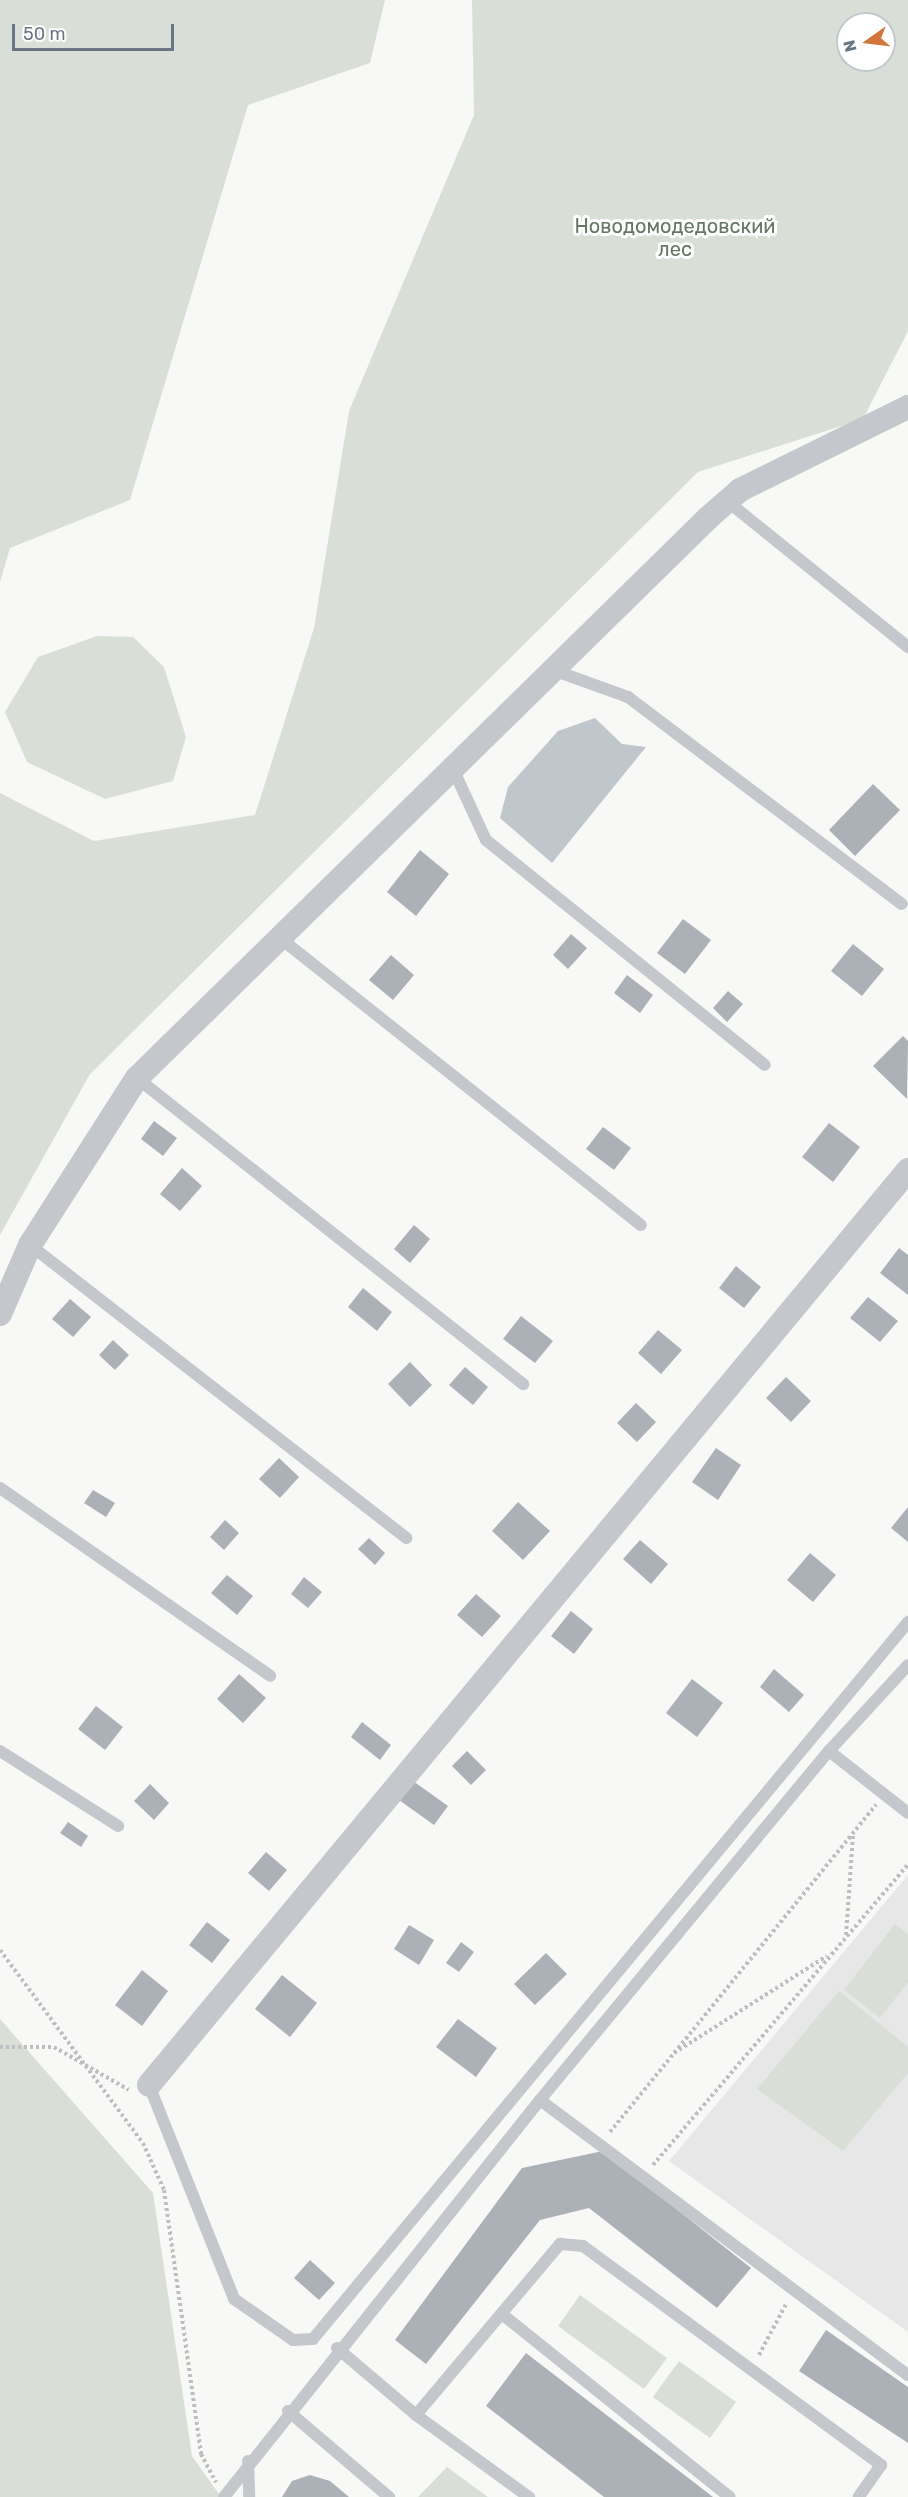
<!DOCTYPE html>
<html>
<head>
<meta charset="utf-8">
<style>
  body { margin:0 }
  #map { position:relative; width:908px; height:2497px; overflow:hidden; background:#f8f8f6; font-family:Rubik,sans-serif }
  div>[style] { position:absolute }
  [style*='--x'] { left:calc(var(--x)*1px); top:calc(var(--y)*1px); width:calc(var(--w)*1px); rotate:calc(var(--a)*1deg) }
  .built>* { inset:0; background:#e6e7e6 }
  .green>* { inset:0; background:#d9dfd7 }
  .water>* { inset:0; background:#bfc6cc }
  .building>* { inset:0; background:#acb1b8 }
  .path>* { height:4px; margin-top:-2px; transform-origin:0; background:repeating-linear-gradient(90deg,#bcbec1 0 3px,transparent 0 6px) }
  .lane>* { height:12px; margin:-6px; padding:0 6px; transform-origin:6px; border-radius:6px; background:#c4c7cb }
  .street>* { height:24px; margin:-12px; padding:0 12px; transform-origin:12px; border-radius:12px; background:#c4c7cb }
  span { translate:-50% -50%; white-space:nowrap; text-align:center; line-height:1.15; -webkit-text-stroke:6px #fff; paint-order:stroke }
  .park-label { font-size:20px; color:#657764 }
  .north { position:absolute; left:836px; top:12px; width:60px; height:60px; box-sizing:border-box; background:#fff; border:2px solid #c3c8ce; border-radius:50%; rotate:256deg; font-size:16px; font-weight:700; line-height:24px; text-align:center; color:#6a7584 }
  .north::after { content:''; display:block; margin:auto; width:21px; height:27px; background:#d4753b; clip-path:polygon(50% 0,100% 100%,50% 72%,0 100%) }
  .scale { position:absolute; left:12px; top:24px; width:162px; height:27px; box-sizing:border-box; border:3px solid #6a7584; border-top:0; padding-left:8px; font-size:18px; line-height:21px; white-space:nowrap; color:#6a7584; -webkit-text-stroke:4px #fff; paint-order:stroke }
</style>
</head>
<body>
<div id="map">
  <div class="built">
    <div style="clip-path:polygon(908px 1875px,908px 2332px,669px 2161px)"></div>
  </div>
  <div class="green">
    <div style="clip-path:polygon(0 0,385px 0,370px 63px,248px 105px,130px 500px,10px 548px,0 582px)"></div>
    <div style="clip-path:polygon(evenodd,472px 0,908px 0,908px 331px,863px 419px,698px 472px,90px 1074px,0 1235px,0 793px,94px 841px,255px 815px,314px 628px,349px 411px,474px 115px,472px 0,848px 24px,884px 24px,884px 60px,848px 60px,848px 24px)"></div>
    <div style="clip-path:polygon(97px 636px,133px 637px,164px 667px,186px 737px,173px 781px,105px 799px,27px 762px,5px 712px,38px 657px)"></div>
    <div style="clip-path:polygon(895px 1924px,908px 1934px,908px 1982px,880px 2018px,844px 1990px)"></div>
    <div style="clip-path:polygon(839px 1991px,908px 2047px,908px 2073px,843px 2151px,757px 2089px)"></div>
    <div style="clip-path:polygon(0 2019px,153px 2193px,192px 2456px,221px 2497px,0 2497px)"></div>
    <div style="clip-path:polygon(580px 2295px,667px 2358px,644px 2389px,558px 2326px)"></div>
    <div style="clip-path:polygon(679px 2361px,736px 2402px,710px 2438px,653px 2397px)"></div>
    <div style="clip-path:polygon(447px 2467px,488px 2497px,418px 2497px)"></div>
  </div>
  <div class="water">
    <div style="clip-path:polygon(595px 718px,622px 744px,646px 747px,552px 863px,500px 818px,508px 787px,558px 731px)"></div>
  </div>
  <div class="building">
    <div style="clip-path:polygon(873px 784px,900px 810px,855px 856px,829px 830px)"></div>
    <div style="clip-path:polygon(420px 850px,449px 874px,416px 916px,387px 892px)"></div>
    <div style="clip-path:polygon(683px 919px,711px 940px,685px 974px,657px 953px)"></div>
    <div style="clip-path:polygon(571px 934px,587px 948px,568px 969px,553px 955px)"></div>
    <div style="clip-path:polygon(853px 944px,884px 969px,862px 996px,831px 971px)"></div>
    <div style="clip-path:polygon(391px 955px,414px 975px,393px 1000px,369px 980px)"></div>
    <div style="clip-path:polygon(627px 975px,653px 995px,640px 1013px,614px 993px)"></div>
    <div style="clip-path:polygon(728px 991px,743px 1004px,727px 1022px,713px 1008px)"></div>
    <div style="clip-path:polygon(903px 1036px,908px 1041px,907px 1099px,873px 1066px)"></div>
    <div style="clip-path:polygon(154px 1121px,177px 1138px,163px 1156px,141px 1139px)"></div>
    <div style="clip-path:polygon(829px 1123px,860px 1147px,833px 1182px,802px 1157px)"></div>
    <div style="clip-path:polygon(603px 1127px,631px 1148px,614px 1170px,586px 1149px)"></div>
    <div style="clip-path:polygon(182px 1168px,202px 1186px,180px 1211px,160px 1194px)"></div>
    <div style="clip-path:polygon(414px 1225px,430px 1239px,410px 1263px,394px 1249px)"></div>
    <div style="clip-path:polygon(899px 1248px,908px 1255px,908px 1295px,880px 1273px)"></div>
    <div style="clip-path:polygon(736px 1266px,761px 1287px,744px 1308px,719px 1288px)"></div>
    <div style="clip-path:polygon(363px 1288px,392px 1312px,377px 1331px,348px 1307px)"></div>
    <div style="clip-path:polygon(868px 1297px,898px 1321px,880px 1342px,850px 1318px)"></div>
    <div style="clip-path:polygon(70px 1299px,91px 1317px,73px 1337px,52px 1319px)"></div>
    <div style="clip-path:polygon(521px 1316px,553px 1341px,535px 1363px,503px 1339px)"></div>
    <div style="clip-path:polygon(658px 1330px,682px 1350px,661px 1374px,638px 1353px)"></div>
    <div style="clip-path:polygon(113px 1340px,129px 1355px,115px 1370px,99px 1355px)"></div>
    <div style="clip-path:polygon(410px 1362px,432px 1385px,410px 1407px,388px 1384px)"></div>
    <div style="clip-path:polygon(465px 1367px,488px 1387px,473px 1405px,449px 1385px)"></div>
    <div style="clip-path:polygon(786px 1377px,811px 1401px,791px 1422px,766px 1398px)"></div>
    <div style="clip-path:polygon(636px 1403px,656px 1422px,637px 1442px,617px 1423px)"></div>
    <div style="clip-path:polygon(716px 1448px,741px 1465px,718px 1500px,692px 1482px)"></div>
    <div style="clip-path:polygon(279px 1458px,299px 1477px,280px 1498px,259px 1479px)"></div>
    <div style="clip-path:polygon(93px 1490px,115px 1503px,106px 1517px,84px 1503px)"></div>
    <div style="clip-path:polygon(518px 1502px,550px 1531px,523px 1560px,492px 1531px)"></div>
    <div style="clip-path:polygon(908px 1507px,908px 1542px,891px 1528px)"></div>
    <div style="clip-path:polygon(225px 1520px,239px 1533px,224px 1550px,210px 1537px)"></div>
    <div style="clip-path:polygon(369px 1538px,385px 1553px,375px 1565px,358px 1549px)"></div>
    <div style="clip-path:polygon(640px 1540px,668px 1564px,651px 1584px,623px 1559px)"></div>
    <div style="clip-path:polygon(810px 1553px,836px 1575px,813px 1602px,787px 1580px)"></div>
    <div style="clip-path:polygon(227px 1575px,253px 1596px,237px 1615px,211px 1593px)"></div>
    <div style="clip-path:polygon(304px 1577px,322px 1592px,308px 1608px,291px 1594px)"></div>
    <div style="clip-path:polygon(476px 1594px,501px 1616px,482px 1637px,457px 1615px)"></div>
    <div style="clip-path:polygon(571px 1611px,593px 1629px,574px 1654px,551px 1636px)"></div>
    <div style="clip-path:polygon(774px 1669px,804px 1695px,789px 1712px,760px 1687px)"></div>
    <div style="clip-path:polygon(239px 1674px,266px 1698px,243px 1723px,217px 1699px)"></div>
    <div style="clip-path:polygon(692px 1679px,723px 1703px,697px 1737px,666px 1713px)"></div>
    <div style="clip-path:polygon(96px 1706px,123px 1727px,105px 1750px,78px 1729px)"></div>
    <div style="clip-path:polygon(362px 1722px,391px 1745px,380px 1760px,351px 1737px)"></div>
    <div style="clip-path:polygon(467px 1751px,486px 1770px,471px 1785px,452px 1766px)"></div>
    <div style="clip-path:polygon(413px 1781px,448px 1806px,434px 1825px,399px 1800px)"></div>
    <div style="clip-path:polygon(150px 1784px,169px 1803px,154px 1820px,134px 1801px)"></div>
    <div style="clip-path:polygon(68px 1822px,88px 1836px,81px 1847px,60px 1833px)"></div>
    <div style="clip-path:polygon(266px 1852px,287px 1870px,269px 1891px,248px 1873px)"></div>
    <div style="clip-path:polygon(207px 1922px,230px 1940px,212px 1963px,189px 1945px)"></div>
    <div style="clip-path:polygon(409px 1925px,434px 1940px,419px 1965px,394px 1949px)"></div>
    <div style="clip-path:polygon(461px 1942px,474px 1952px,459px 1972px,446px 1963px)"></div>
    <div style="clip-path:polygon(546px 1953px,567px 1974px,535px 2005px,514px 1984px)"></div>
    <div style="clip-path:polygon(142px 1970px,168px 1991px,142px 2026px,115px 2005px)"></div>
    <div style="clip-path:polygon(282px 1975px,317px 2003px,290px 2037px,255px 2009px)"></div>
    <div style="clip-path:polygon(458px 2019px,497px 2048px,476px 2077px,436px 2047px)"></div>
    <div style="clip-path:polygon(603px 2151px,751px 2268px,717px 2308px,589px 2208px,540px 2220px,426px 2364px,395px 2340px,522px 2168px)"></div>
    <div style="clip-path:polygon(310px 2260px,335px 2283px,319px 2300px,294px 2278px)"></div>
    <div style="clip-path:polygon(826px 2330px,908px 2387px,908px 2443px,799px 2371px)"></div>
    <div style="clip-path:polygon(526px 2353px,713px 2497px,604px 2497px,486px 2406px)"></div>
    <div style="clip-path:polygon(310px 2475px,330px 2481px,349px 2497px,282px 2497px,292px 2481px)"></div>
  </div>
  <div class="path">
    <div style="--x:846;--y:1935;--w:100;--a:-86"></div>
    <div style="--x:0;--y:1950;--w:240;--a:53.5"></div>
    <div style="--x:143;--y:2143;--w:51;--a:65.9"></div>
    <div style="--x:164;--y:2190;--w:267;--a:82"></div>
    <div style="--x:201;--y:2454;--w:32;--a:62"></div>
    <div style="--x:0;--y:2047;--w:54;--a:0"></div>
    <div style="--x:54;--y:2047;--w:86;--a:29.8"></div>
    <div style="--x:674;--y:2053;--w:181;--a:-32.4"></div>
    <div style="--x:610;--y:2132;--w:422;--a:-50.9"></div>
    <div style="--x:653;--y:2165;--w:394;--a:-49.7"></div>
    <div style="--x:759;--y:2355;--w:58;--a:-62.1"></div>
  </div>
  <div class="lane">
    <div style="--x:727;--y:501;--w:233;--a:38.9"></div>
    <div style="--x:553;--y:670;--w:80;--a:19.8"></div>
    <div style="--x:628;--y:697;--w:343;--a:37.1"></div>
    <div style="--x:453;--y:769;--w:78;--a:65.1"></div>
    <div style="--x:486;--y:840;--w:358;--a:38.9"></div>
    <div style="--x:280;--y:938;--w:461;--a:38.5"></div>
    <div style="--x:137;--y:1078;--w:493;--a:38.4"></div>
    <div style="--x:30;--y:1245;--w:477;--a:37.9"></div>
    <div style="--x:0;--y:1488;--w:329;--a:34.8"></div>
    <div style="--x:0;--y:1751;--w:140;--a:32.4"></div>
    <div style="--x:829;--y:1751;--w:100;--a:38.1"></div>
    <div style="--x:149;--y:2085;--w:230;--a:68.3"></div>
    <div style="--x:234;--y:2299;--w:72;--a:34.8"></div>
    <div style="--x:293;--y:2340;--w:20;--a:-3"></div>
    <div style="--x:313;--y:2339;--w:932;--a:-50.31"></div>
    <div style="--x:540;--y:2100;--w:459;--a:36.8"></div>
    <div style="--x:502;--y:2314;--w:292;--a:38.8"></div>
    <div style="--x:337;--y:2348;--w:104;--a:40.3"></div>
    <div style="--x:416;--y:2415;--w:224;--a:-49.9"></div>
    <div style="--x:560;--y:2244;--w:23;--a:5"></div>
    <div style="--x:583;--y:2246;--w:370;--a:36.3"></div>
    <div style="--x:881;--y:2465;--w:39;--a:125"></div>
    <div style="--x:288;--y:2411;--w:133;--a:40.4"></div>
    <div style="--x:416;--y:2415;--w:140;--a:36"></div>
    <div style="--x:248;--y:2461;--w:36;--a:88"></div>
    <div style="--x:224;--y:2497;--w:507;--a:-51.48"></div>
    <div style="--x:540;--y:2100;--w:453;--a:-50.4"></div>
    <div style="--x:829;--y:1751;--w:117;--a:-47.4"></div>
  </div>
  <div class="street">
    <div style="--x:0;--y:1314;--w:75;--a:-66.5"></div>
    <div style="--x:30;--y:1245;--w:198;--a:-57.4"></div>
    <div style="--x:137;--y:1078;--w:800;--a:-44.44"></div>
    <div style="--x:708;--y:518;--w:43;--a:-41.2"></div>
    <div style="--x:740;--y:490;--w:187;--a:-26.3"></div>
    <div style="--x:149;--y:2085;--w:1189;--a:-50.32"></div>
  </div>
  <div class="park-label">
    <span style="left:675px;top:238px">Новодомодедовский<br>лес</span>
  </div>
  <div class="north">N</div>
  <div class="scale">50 m</div>
</div>
</body>
</html>
